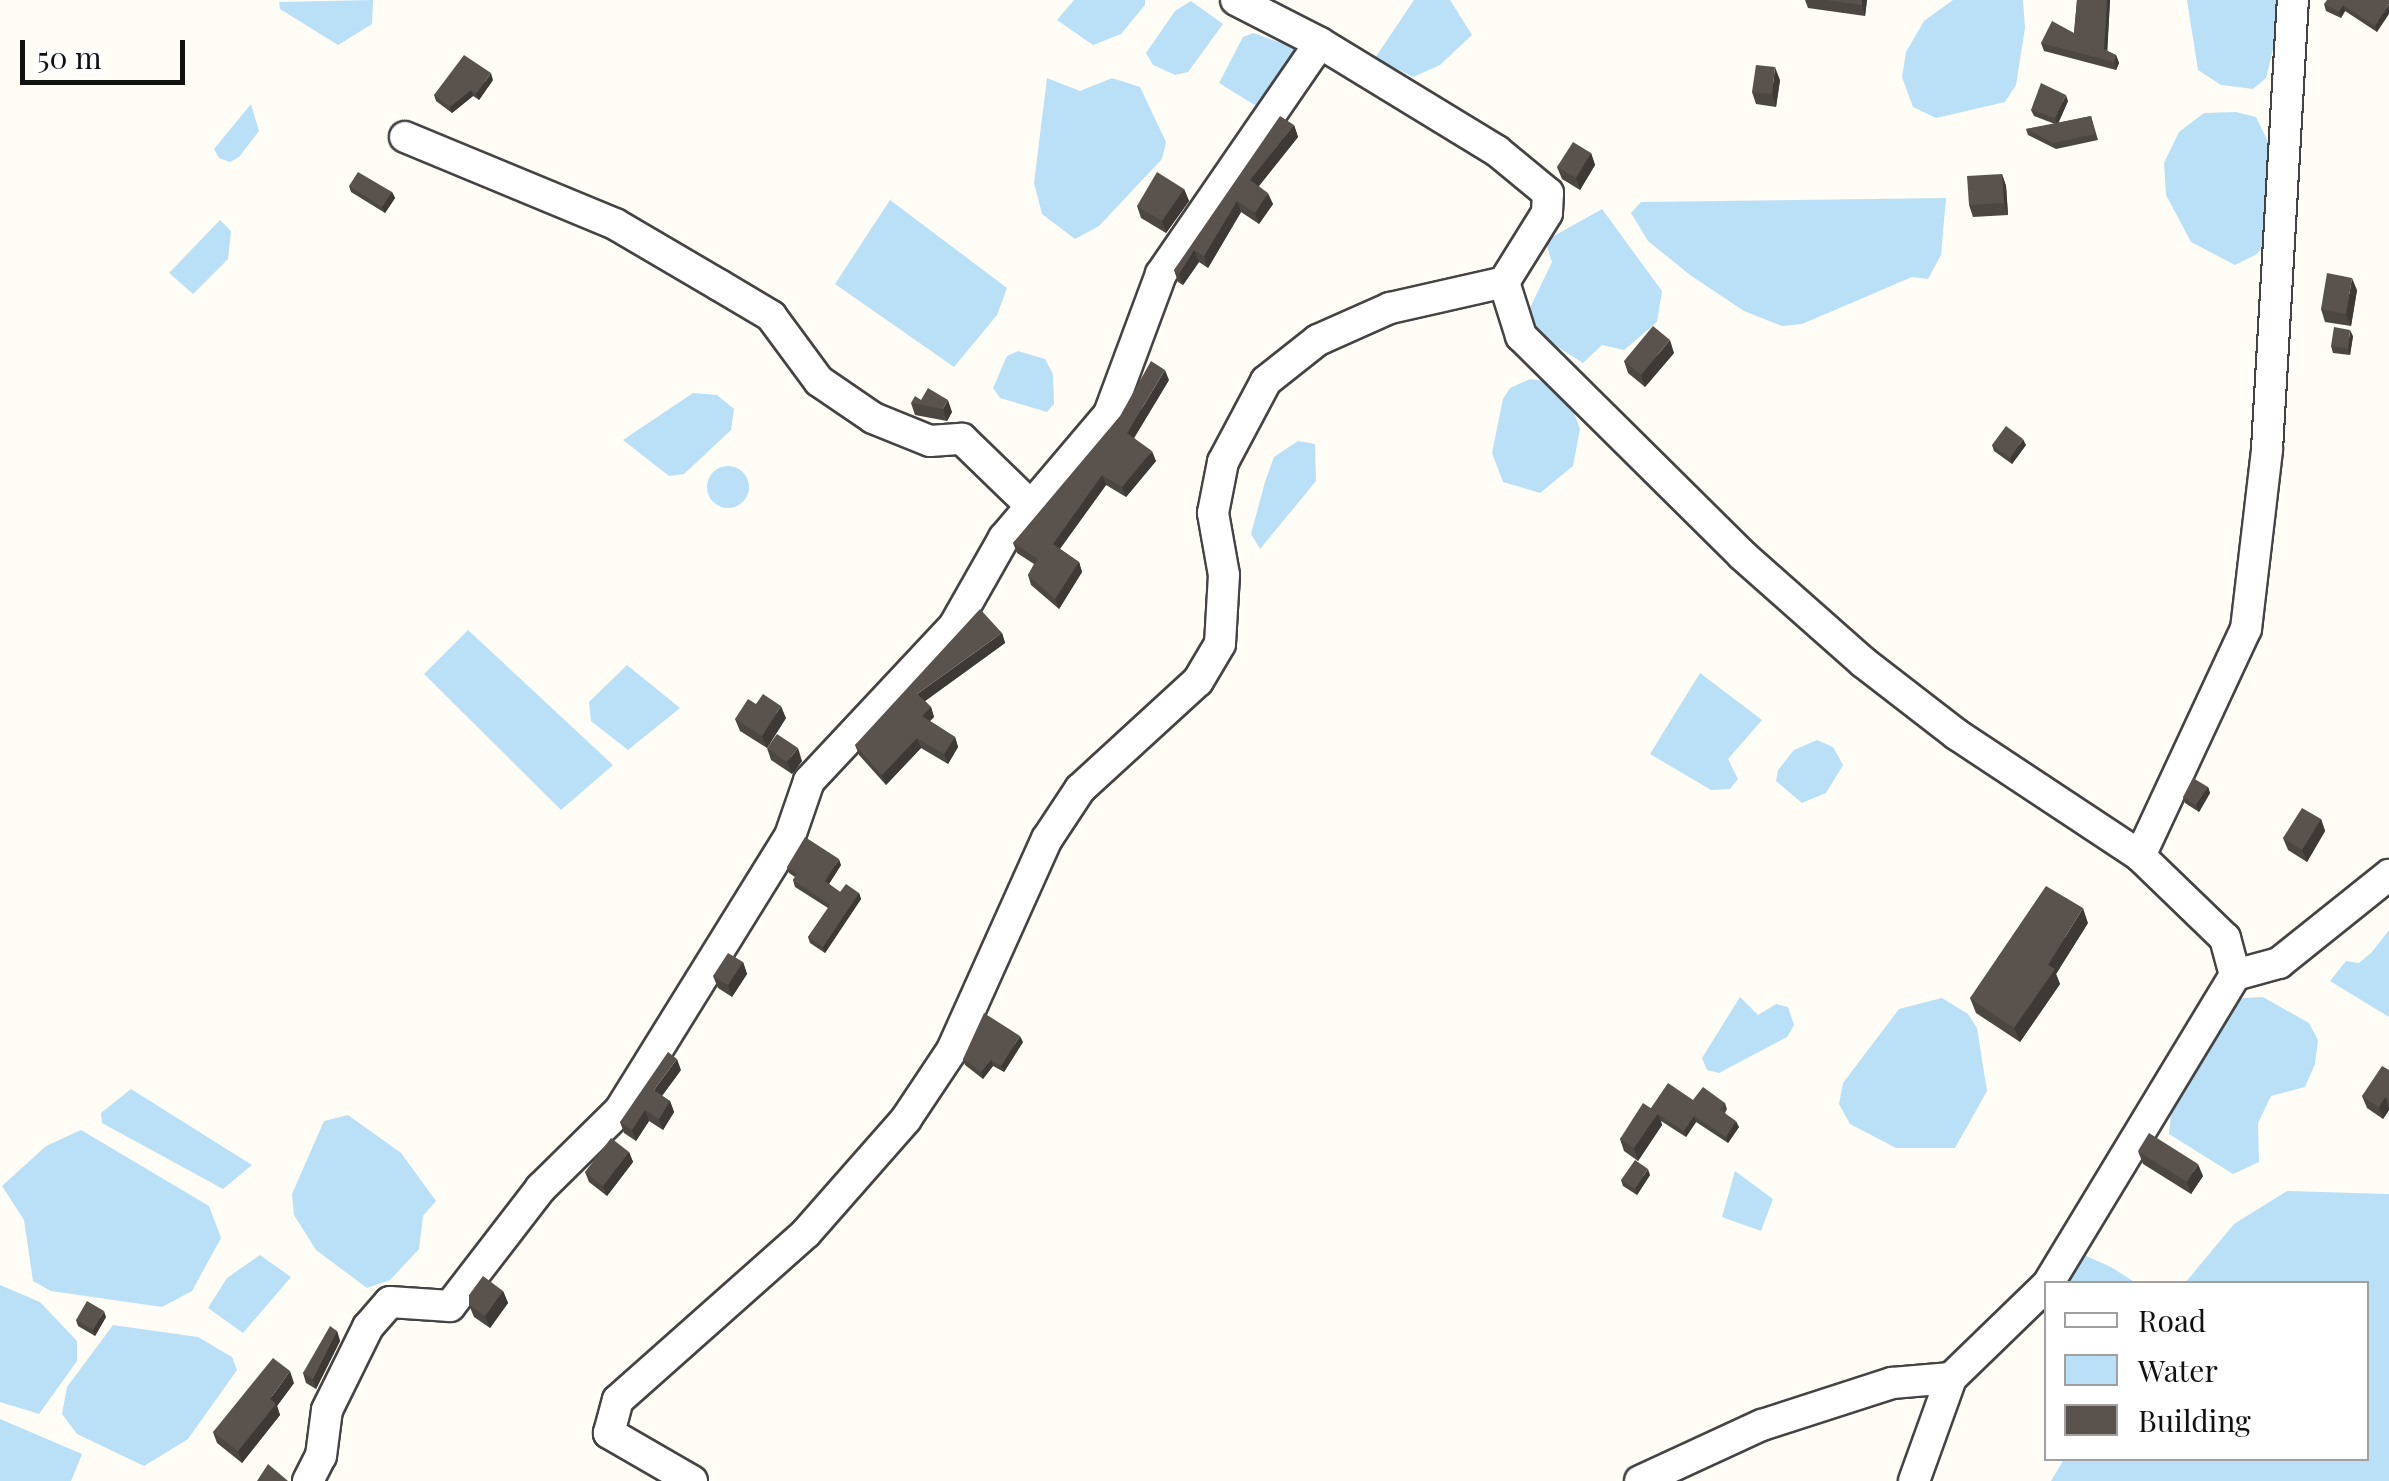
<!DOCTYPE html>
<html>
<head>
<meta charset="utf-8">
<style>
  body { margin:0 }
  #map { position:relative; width:2389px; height:1481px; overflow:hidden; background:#fffdf5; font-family:"Playfair Display",serif }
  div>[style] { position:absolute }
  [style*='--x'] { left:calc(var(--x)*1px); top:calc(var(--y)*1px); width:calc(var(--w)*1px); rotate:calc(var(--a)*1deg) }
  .water>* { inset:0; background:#b9e0f7 }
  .round { border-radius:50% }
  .roads { filter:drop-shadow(2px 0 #444) drop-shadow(-2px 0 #444) drop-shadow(0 2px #444) drop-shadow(0 -2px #444) }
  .minor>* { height:30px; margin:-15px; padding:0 15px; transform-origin:15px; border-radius:15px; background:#fff }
  .wall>* { inset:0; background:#4d4742 }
  .shaded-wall>* { inset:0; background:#3f3936 }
  .building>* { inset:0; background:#5a524d }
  span { translate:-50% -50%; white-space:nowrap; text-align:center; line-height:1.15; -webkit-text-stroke:10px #fff; paint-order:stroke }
  .legend { position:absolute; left:2044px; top:1281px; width:325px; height:180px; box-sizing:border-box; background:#fff; border:2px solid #a0a0a0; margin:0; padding:12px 18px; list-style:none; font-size:30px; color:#111 }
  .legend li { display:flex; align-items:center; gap:20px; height:50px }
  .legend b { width:50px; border:2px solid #a0a0a0 }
  .scale { position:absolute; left:20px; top:40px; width:165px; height:45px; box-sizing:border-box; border:5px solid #111; border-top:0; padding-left:12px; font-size:30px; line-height:35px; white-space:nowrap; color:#111; -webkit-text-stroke:8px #fff; paint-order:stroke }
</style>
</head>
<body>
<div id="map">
  <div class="water">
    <div style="clip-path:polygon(373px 0,372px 24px,338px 45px,280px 9px,279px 2px)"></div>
    <div style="clip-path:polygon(1074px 0,1145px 0,1145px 5px,1121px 34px,1093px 45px,1057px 20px)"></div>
    <div style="clip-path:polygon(1414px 0,1450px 0,1472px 35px,1440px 65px,1413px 77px,1375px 58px)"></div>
    <div style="clip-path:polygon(1953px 0,2023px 0,2025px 28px,2016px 85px,2005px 102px,1936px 118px,1913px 107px,1902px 77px,1906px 52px,1924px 21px)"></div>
    <div style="clip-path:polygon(2187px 0,2285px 0,2266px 78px,2253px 89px,2221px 85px,2198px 70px)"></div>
    <div style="clip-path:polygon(1191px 1px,1223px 24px,1188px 72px,1175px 75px,1153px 65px,1146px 53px,1175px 11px)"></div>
    <div style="clip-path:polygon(1253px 33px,1296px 48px,1299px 62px,1261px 109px,1219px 83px,1243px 37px)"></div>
    <div style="clip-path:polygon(1047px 78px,1080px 91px,1112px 78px,1140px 87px,1166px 142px,1162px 159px,1099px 226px,1075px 239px,1042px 214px,1034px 183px)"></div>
    <div style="clip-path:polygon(251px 104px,259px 131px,239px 157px,230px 162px,219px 158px,214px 149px)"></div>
    <div style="clip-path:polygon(2236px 112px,2256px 117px,2274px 154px,2269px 238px,2257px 254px,2235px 265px,2191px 242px,2166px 195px,2164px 163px,2179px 132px,2204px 113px)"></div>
    <div style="clip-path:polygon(1946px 198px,1941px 255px,1928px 279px,1912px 277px,1802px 324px,1782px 326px,1744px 311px,1690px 275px,1648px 241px,1631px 213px,1641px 202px)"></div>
    <div style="clip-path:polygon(890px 200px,1007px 288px,997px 315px,954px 367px,835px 284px)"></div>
    <div style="clip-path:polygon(1602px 209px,1662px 291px,1657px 322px,1624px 350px,1602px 345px,1583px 363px,1532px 331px,1528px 312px,1552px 262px,1545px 241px)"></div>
    <div style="clip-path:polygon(220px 220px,231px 231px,228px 259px,193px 294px,169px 273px)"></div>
    <div style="clip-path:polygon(1018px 351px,1045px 359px,1053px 374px,1054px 404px,1047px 412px,1000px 398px,993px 388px,1007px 356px)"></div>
    <div style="clip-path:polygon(1530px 379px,1551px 382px,1568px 396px,1580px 429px,1573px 466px,1540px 493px,1503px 482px,1492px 453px,1503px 399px,1510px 388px)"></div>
    <div style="clip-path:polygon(693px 393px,717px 395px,734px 409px,731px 430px,684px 474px,669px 476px,623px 440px)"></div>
    <div style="clip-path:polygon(1298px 441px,1315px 444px,1316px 481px,1260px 549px,1251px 534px,1265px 482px,1274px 457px)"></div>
    <div class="round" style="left:707px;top:466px;width:42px;height:42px"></div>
    <div style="clip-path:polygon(468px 630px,613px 765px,561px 810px,424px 674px)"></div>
    <div style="clip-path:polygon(627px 665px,680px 708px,628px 750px,591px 721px,589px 702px)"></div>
    <div style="clip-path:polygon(1700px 673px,1762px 720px,1728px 759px,1738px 779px,1730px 789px,1711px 790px,1650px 754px)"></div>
    <div style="clip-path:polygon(1817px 740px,1833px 747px,1843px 765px,1826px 793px,1802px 803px,1776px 781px,1778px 770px,1794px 750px)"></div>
    <div style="clip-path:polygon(2389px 930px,2389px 1017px,2330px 981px,2346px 961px,2359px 963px,2372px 952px)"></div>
    <div style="clip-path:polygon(1740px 997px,1758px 1015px,1776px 1004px,1788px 1007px,1794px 1025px,1787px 1037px,1719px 1073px,1707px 1070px,1702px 1058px)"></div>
    <div style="clip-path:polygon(2263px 997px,2309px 1023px,2318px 1040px,2315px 1064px,2305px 1087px,2271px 1096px,2258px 1123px,2259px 1162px,2233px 1174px,2169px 1134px,2173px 1092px,2226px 1009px,2243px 998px)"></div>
    <div style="clip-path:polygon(1942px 998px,1968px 1014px,1977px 1028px,1987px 1091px,1955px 1148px,1896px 1148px,1850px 1124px,1839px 1104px,1843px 1083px,1899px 1009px)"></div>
    <div style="clip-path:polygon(131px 1089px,252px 1165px,223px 1189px,102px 1123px,101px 1113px)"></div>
    <div style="clip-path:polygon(348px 1115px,401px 1153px,436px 1201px,423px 1216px,419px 1249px,390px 1280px,367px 1288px,316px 1250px,294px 1215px,292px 1194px,324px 1121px)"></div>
    <div style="clip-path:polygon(81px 1130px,209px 1206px,221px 1238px,192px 1291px,162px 1307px,51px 1291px,33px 1281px,24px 1220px,2px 1186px,46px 1146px)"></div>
    <div style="clip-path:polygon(1735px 1171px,1773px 1199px,1761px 1231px,1722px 1217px)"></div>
    <div style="clip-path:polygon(2287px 1191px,2389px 1194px,2389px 1481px,2051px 1481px,2064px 1459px,2366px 1458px,2366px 1284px,2185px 1283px,2234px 1224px)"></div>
    <div style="clip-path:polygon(260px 1255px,291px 1277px,243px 1333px,208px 1308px,227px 1278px)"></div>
    <div style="clip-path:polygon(2086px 1256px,2111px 1267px,2136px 1283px,2058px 1284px)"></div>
    <div style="clip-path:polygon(0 1285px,40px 1302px,77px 1341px,77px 1361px,39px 1414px,0 1402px)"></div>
    <div style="clip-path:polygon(113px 1325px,198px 1337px,232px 1357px,237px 1370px,188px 1439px,144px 1466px,77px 1434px,62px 1414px,67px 1387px)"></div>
    <div style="clip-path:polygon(0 1419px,82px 1454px,71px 1481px,0 1481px)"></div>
  </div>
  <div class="roads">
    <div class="minor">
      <div style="--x:1236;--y:0;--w:94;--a:27.1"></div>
      <div style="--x:1320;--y:43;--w:207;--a:31.4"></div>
      <div style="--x:1497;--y:151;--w:66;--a:39.5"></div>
      <div style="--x:1548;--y:193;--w:20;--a:93"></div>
      <div style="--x:1547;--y:213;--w:81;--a:121.9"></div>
      <div style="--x:1504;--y:282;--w:57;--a:72.5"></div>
      <div style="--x:1521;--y:336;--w:311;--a:44.7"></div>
      <div style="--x:1742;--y:555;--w:162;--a:41.5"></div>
      <div style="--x:1863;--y:662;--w:118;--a:37.7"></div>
      <div style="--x:1956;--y:734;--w:221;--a:33.5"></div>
      <div style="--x:2140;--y:856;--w:118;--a:44"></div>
      <div style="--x:2225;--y:938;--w:38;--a:75"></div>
      <div style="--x:405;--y:137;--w:227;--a:22.5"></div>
      <div style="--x:615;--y:224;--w:121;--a:30.4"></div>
      <div style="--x:719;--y:285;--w:61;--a:30.8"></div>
      <div style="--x:771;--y:316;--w:81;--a:53.6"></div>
      <div style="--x:819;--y:381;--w:65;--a:34.4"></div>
      <div style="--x:873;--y:418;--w:61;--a:22"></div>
      <div style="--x:930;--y:441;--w:32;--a:-4"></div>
      <div style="--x:962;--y:439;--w:95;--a:44.1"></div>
      <div style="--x:2140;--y:856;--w:251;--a:-65"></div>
      <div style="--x:2246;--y:629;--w:181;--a:-83.3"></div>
      <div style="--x:2267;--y:449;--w:450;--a:-86.7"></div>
      <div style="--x:2048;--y:1284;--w:361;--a:-58.8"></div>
      <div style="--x:2235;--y:975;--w:46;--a:-15.3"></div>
      <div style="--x:2279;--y:963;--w:141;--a:-38.7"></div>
      <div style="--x:308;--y:1481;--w:28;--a:-63"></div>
      <div style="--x:321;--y:1456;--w:46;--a:-82.6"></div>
      <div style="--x:327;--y:1410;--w:93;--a:-63.7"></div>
      <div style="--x:368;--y:1327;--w:33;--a:-49"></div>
      <div style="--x:390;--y:1302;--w:60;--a:3.8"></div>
      <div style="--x:450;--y:1306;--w:149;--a:-52.4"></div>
      <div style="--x:541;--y:1188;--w:111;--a:-44.6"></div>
      <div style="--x:620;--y:1110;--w:322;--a:-58.2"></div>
      <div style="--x:790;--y:836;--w:58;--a:-70.9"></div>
      <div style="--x:809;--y:781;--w:212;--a:-46.9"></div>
      <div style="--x:954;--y:626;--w:101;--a:-60.4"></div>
      <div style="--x:1004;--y:538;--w:162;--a:-49.7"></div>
      <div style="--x:1109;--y:414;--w:149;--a:-69.6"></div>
      <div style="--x:1161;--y:274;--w:280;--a:-55.5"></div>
      <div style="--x:692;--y:1481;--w:96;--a:-150"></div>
      <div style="--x:609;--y:1433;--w:34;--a:-75"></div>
      <div style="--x:618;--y:1400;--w:251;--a:-41.6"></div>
      <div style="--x:806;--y:1233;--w:152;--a:-48.7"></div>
      <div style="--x:906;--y:1119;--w:83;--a:-56.3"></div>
      <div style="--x:952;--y:1050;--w:231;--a:-65.8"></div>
      <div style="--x:1047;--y:839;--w:60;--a:-56.6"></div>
      <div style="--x:1080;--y:789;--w:160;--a:-42.5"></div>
      <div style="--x:1198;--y:681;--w:43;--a:-59.3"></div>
      <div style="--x:1220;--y:644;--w:69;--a:-86.7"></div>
      <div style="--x:1224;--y:575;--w:63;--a:-100.1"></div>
      <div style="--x:1213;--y:513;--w:52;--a:-78.9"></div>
      <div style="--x:1223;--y:462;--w:92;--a:-62"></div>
      <div style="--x:1266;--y:381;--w:66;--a:-38.3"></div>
      <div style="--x:1318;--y:340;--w:79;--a:-24"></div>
      <div style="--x:1390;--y:308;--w:117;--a:-12.8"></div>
      <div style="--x:1640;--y:1481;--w:134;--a:-24.7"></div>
      <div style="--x:1762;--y:1425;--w:137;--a:-17.9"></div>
      <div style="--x:1892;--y:1383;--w:59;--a:-4.8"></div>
      <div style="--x:1951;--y:1378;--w:132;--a:-44.1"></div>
      <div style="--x:1914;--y:1481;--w:109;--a:-70.2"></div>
    </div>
  </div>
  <div class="wall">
    <div style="clip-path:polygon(1805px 0,1867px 0,1865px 16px,1808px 8px)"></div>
    <div style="clip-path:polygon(2077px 0,2110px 0,2107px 51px,2116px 55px,2119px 63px,2116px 70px,2044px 51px,2041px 43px,2074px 33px)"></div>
    <div style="clip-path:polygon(2389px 0,2377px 32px,2345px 11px,2341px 18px,2326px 11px,2324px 4px)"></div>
    <div style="clip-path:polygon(493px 80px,479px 100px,473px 96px,452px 113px,436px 101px,434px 95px)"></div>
    <div style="clip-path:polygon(1780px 80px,1776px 107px,1756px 104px,1752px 92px)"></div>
    <div style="clip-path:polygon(2068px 101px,2058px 123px,2091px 116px,2098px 140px,2056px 149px,2028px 135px,2026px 129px,2055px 124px,2034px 116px,2031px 110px)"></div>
    <div style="clip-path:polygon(1294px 125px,1298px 137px,1259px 186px,1273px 204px,1259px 224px,1241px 212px,1208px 268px,1199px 262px,1183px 285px,1178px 282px,1174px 270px)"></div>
    <div style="clip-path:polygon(1591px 153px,1595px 165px,1580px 190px,1562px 179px,1557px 167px)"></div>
    <div style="clip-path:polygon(2002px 174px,2006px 186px,2008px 215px,1973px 217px,1969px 205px)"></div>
    <div style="clip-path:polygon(349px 186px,392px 192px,395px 198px,385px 213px,351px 192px)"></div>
    <div style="clip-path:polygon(1184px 189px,1189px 201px,1166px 233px,1141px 218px,1137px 206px)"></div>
    <div style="clip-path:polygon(2357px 290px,2351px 326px,2325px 322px,2321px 309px)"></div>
    <div style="clip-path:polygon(2353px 336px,2350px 355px,2333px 353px,2331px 346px)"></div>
    <div style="clip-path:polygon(1674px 353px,1645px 387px,1628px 373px,1624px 361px)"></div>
    <div style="clip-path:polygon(1169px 380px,1134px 438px,1156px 461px,1126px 497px,1106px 485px,1060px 549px,1079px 562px,1082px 572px,1059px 609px,1031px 585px,1028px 575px,1034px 564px,1017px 553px,1013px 543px)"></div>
    <div style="clip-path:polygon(921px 400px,952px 412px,947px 421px,915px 415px,911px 403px)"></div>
    <div style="clip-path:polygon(1992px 445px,2026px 445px,2012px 464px,1994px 451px)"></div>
    <div style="clip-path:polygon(1002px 633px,1005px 643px,925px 701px,931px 707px,934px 717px,930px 721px,955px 737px,958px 747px,948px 764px,921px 748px,886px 785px,859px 755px,855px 745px)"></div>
    <div style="clip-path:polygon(756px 704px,786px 718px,767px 748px,740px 731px,735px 719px)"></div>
    <div style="clip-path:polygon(767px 748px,802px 761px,792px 774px,771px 760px)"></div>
    <div style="clip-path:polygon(2208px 787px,2210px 793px,2199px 812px,2185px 803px,2183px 797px)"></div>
    <div style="clip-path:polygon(2321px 819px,2325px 831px,2307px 862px,2288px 850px,2283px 838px)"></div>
    <div style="clip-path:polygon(841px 865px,829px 884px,840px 892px,859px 893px,861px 899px,825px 953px,810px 943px,808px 937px,828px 908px,795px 887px,793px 880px,795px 877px,789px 873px,787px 867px)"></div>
    <div style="clip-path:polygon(2088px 923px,2056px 974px,2060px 984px,2020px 1042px,1976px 1013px,1970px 998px)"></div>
    <div style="clip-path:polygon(743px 962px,747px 974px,732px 997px,718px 988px,713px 976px)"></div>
    <div style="clip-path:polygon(1023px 1042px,1004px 1072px,993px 1066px,983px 1079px,965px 1065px,963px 1059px)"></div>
    <div style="clip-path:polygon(681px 1070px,662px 1096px,670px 1101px,674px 1112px,663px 1130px,649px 1121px,636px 1141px,624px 1133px,620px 1122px)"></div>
    <div style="clip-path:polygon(2389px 1070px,2389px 1110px,2383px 1119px,2367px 1108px,2362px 1096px)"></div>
    <div style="clip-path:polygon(1693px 1100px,1725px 1103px,1727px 1109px,1725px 1113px,1739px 1127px,1728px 1143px,1696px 1122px,1686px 1137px,1661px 1121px,1662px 1125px,1638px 1161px,1624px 1151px,1620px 1139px,1651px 1108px)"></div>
    <div style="clip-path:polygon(2138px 1151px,2203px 1176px,2191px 1194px,2143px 1164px)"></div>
    <div style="clip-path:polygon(629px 1152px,633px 1162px,607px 1196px,589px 1182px,585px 1172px)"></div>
    <div style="clip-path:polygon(1650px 1175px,1637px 1195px,1623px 1186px,1621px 1180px)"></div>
    <div style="clip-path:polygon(503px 1291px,508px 1303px,490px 1328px,474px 1317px,469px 1305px)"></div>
    <div style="clip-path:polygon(106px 1317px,95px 1336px,78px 1326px,76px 1320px)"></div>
    <div style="clip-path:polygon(337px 1331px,340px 1341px,316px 1389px,306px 1383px,303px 1373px)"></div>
    <div style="clip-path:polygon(294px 1383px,277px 1406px,280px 1415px,242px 1463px,217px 1443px,213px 1432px)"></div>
  </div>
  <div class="shaded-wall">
    <div style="clip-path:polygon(1862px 0,1867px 0,1865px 16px,1862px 5px)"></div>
    <div style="clip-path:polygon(2107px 0,2110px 0,2107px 57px,2104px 49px)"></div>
    <div style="clip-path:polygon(2389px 4px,2389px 14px,2377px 32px,2375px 26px)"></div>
    <div style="clip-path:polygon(2343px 5px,2345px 11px,2341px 18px,2339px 12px)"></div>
    <div style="clip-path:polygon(2116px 55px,2119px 63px,2116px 70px,2114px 62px)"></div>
    <div style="clip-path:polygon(1775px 67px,1780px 80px,1776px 107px,1772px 94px)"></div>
    <div style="clip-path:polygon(491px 73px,493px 80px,479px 100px,476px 94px)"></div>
    <div style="clip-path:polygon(471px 90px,473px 96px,452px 113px,450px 107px)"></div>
    <div style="clip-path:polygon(2066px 95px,2068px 101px,2058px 124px,2055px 118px)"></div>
    <div style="clip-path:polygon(1294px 125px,1298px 137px,1254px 192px,1250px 180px)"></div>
    <div style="clip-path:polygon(1591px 153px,1595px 165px,1580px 190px,1576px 178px)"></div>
    <div style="clip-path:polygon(2002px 174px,2006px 186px,2008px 215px,2004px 203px)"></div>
    <div style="clip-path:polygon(1184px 189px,1189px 201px,1166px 233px,1162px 221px)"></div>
    <div style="clip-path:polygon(392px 192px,395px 198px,385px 213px,382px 207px)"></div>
    <div style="clip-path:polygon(1268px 193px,1273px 204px,1259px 224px,1255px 213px)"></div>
    <div style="clip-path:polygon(1237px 201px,1241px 212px,1208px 268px,1204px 256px)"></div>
    <div style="clip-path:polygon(1194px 250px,1199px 262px,1183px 285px,1179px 274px)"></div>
    <div style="clip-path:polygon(2352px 278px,2357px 290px,2351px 326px,2346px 314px)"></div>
    <div style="clip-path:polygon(2350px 330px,2353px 336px,2350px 355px,2348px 349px)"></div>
    <div style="clip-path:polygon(1670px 340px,1674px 353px,1645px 387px,1641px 375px)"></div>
    <div style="clip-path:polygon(1165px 370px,1169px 380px,1131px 443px,1127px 433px)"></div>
    <div style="clip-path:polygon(948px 400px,952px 412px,947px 421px,943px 409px)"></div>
    <div style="clip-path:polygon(2023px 439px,2026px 445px,2012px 464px,2010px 458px)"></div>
    <div style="clip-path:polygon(1152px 451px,1156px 461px,1126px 497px,1122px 487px)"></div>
    <div style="clip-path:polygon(1102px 475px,1106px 485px,1056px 554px,1053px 544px)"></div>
    <div style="clip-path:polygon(1079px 562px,1082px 572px,1059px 609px,1055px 599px)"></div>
    <div style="clip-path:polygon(1002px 633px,1005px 643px,921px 704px,917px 694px)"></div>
    <div style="clip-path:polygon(781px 706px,786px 718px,767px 748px,762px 736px)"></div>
    <div style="clip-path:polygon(931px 707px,934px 717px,925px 726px,922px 716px)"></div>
    <div style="clip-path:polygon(955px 737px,958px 747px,948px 764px,944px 754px)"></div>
    <div style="clip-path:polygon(917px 738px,921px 748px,886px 785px,882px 775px)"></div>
    <div style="clip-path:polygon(798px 748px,802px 761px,792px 774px,787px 762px)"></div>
    <div style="clip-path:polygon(2208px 787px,2210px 793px,2199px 812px,2196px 805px)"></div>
    <div style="clip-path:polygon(2321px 819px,2325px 831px,2307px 862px,2302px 850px)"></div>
    <div style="clip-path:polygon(839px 859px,841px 865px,827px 887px,825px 881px)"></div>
    <div style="clip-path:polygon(859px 893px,861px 899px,825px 953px,823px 947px)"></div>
    <div style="clip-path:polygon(2083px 908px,2088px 923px,2056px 974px,2060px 984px,2020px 1042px,2014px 1028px,2048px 965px)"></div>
    <div style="clip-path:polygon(743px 962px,747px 974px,732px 997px,728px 985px)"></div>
    <div style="clip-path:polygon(1020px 1036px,1023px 1042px,1004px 1072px,1001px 1066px)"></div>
    <div style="clip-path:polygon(677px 1059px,681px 1070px,658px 1101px,654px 1090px)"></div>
    <div style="clip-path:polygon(991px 1060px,993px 1066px,983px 1079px,981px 1072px)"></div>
    <div style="clip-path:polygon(2385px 1097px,2389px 1110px,2383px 1119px,2379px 1107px)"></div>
    <div style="clip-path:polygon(670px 1101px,674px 1112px,663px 1130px,659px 1119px)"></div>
    <div style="clip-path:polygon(645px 1110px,649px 1121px,636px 1141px,632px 1130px)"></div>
    <div style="clip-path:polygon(1658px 1113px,1662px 1125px,1638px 1161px,1634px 1148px)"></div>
    <div style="clip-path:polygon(1694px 1116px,1696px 1122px,1686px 1137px,1684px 1131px)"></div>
    <div style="clip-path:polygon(1736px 1121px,1739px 1127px,1728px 1143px,1726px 1137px)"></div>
    <div style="clip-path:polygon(629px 1152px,633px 1162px,607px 1196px,603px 1186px)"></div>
    <div style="clip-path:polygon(2198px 1164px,2203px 1176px,2191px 1194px,2187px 1182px)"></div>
    <div style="clip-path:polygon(1648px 1169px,1650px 1175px,1637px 1195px,1635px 1189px)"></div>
    <div style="clip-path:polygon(503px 1291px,508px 1303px,490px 1328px,485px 1316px)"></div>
    <div style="clip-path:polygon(104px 1311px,106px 1317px,95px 1336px,93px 1330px)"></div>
    <div style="clip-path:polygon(337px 1331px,340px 1341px,316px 1389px,313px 1379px)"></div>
    <div style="clip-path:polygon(290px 1371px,294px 1383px,277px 1406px,280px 1415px,242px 1463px,238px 1451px,270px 1399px)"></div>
  </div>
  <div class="building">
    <div style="clip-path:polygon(1826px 0,1862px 0,1862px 5px)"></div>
    <div style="clip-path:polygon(2077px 0,2107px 0,2104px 49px,2116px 55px,2114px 62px,2041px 43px,2052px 21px,2074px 33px)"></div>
    <div style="clip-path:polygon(2327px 0,2389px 0,2389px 4px,2375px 26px,2343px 5px,2339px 12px,2324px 4px)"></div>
    <div style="clip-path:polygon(464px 55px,491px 73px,476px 94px,471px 90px,450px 107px,434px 95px)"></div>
    <div style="clip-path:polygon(1756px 65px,1775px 67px,1772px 94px,1752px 92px)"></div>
    <div style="clip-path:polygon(2041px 83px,2066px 95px,2055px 118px,2031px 110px)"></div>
    <div style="clip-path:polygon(1280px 116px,1294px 125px,1250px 180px,1268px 193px,1255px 213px,1237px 201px,1204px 256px,1194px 250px,1179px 274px,1174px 270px)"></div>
    <div style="clip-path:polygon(2091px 116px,2095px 134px,2053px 143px,2026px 129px)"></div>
    <div style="clip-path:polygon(1573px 142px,1591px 153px,1576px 178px,1557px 167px)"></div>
    <div style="clip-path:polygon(358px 172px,392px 192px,382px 207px,349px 186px)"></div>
    <div style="clip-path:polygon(1157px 172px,1184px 189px,1162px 221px,1137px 206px)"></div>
    <div style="clip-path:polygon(2002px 174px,2004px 203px,1969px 205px,1967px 176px)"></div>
    <div style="clip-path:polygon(2327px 273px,2352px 278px,2346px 314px,2321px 309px)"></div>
    <div style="clip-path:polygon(1653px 326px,1670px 340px,1641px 375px,1624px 361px)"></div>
    <div style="clip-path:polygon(2334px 327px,2350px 330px,2348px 349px,2331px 346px)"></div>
    <div style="clip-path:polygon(1151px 361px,1165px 370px,1127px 433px,1152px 451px,1122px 487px,1102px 475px,1053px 544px,1079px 562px,1055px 599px,1028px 575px,1038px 559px,1013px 543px,1120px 416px)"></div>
    <div style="clip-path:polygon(928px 388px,948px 400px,943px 409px,911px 403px,915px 396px,921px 400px)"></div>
    <div style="clip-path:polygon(2006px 426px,2023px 439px,2010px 458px,1992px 445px)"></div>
    <div style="clip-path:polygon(980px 609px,1002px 633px,917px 694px,931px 707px,922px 716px,955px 737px,944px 754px,917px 738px,882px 775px,855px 745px)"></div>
    <div style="clip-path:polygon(763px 694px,781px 706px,762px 736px,735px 719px,748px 699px,756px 704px)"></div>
    <div style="clip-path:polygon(777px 734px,798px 748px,787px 762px,767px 748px)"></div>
    <div style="clip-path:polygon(2193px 778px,2208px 787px,2196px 805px,2183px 797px)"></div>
    <div style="clip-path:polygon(2302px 808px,2321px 819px,2302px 850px,2283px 838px)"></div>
    <div style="clip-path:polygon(805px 837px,839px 859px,825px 881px,840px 892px,846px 884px,859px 893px,823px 947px,808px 937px,830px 905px,793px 880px,797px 874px,787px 867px)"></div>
    <div style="clip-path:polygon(2046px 886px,2083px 908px,2048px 965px,2055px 969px,2014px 1028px,1970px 998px)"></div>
    <div style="clip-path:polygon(728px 953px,743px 962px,728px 985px,713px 976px)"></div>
    <div style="clip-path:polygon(984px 1013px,1020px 1036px,1001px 1066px,991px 1060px,981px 1072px,963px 1059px)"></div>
    <div style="clip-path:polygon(668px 1052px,677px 1059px,654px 1090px,670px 1101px,659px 1119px,645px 1110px,632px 1130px,620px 1122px)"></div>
    <div style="clip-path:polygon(2382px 1066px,2389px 1070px,2389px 1099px,2385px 1097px,2379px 1107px,2362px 1096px)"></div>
    <div style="clip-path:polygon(1668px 1083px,1693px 1100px,1703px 1087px,1725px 1103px,1720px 1110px,1736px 1121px,1726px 1137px,1694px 1116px,1684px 1131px,1657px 1114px,1658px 1113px,1651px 1108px)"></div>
    <div style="clip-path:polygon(1643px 1103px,1658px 1113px,1634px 1148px,1620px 1139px)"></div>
    <div style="clip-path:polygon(2149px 1133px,2198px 1164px,2187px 1182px,2138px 1151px)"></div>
    <div style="clip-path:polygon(611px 1138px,629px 1152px,603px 1186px,585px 1172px)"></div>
    <div style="clip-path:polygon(1635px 1160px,1648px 1169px,1635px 1189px,1621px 1180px)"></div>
    <div style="clip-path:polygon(483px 1276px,503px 1291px,485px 1316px,469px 1305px,469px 1295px)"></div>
    <div style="clip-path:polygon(87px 1301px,104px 1311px,93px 1330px,76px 1320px)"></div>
    <div style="clip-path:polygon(330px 1326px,337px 1331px,313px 1379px,303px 1373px)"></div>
    <div style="clip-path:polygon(273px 1358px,290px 1371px,270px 1399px,276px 1404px,238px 1451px,213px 1432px)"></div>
    <div style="clip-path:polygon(268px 1464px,288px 1481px,257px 1481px)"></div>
  </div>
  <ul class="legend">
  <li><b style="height:12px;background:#fff"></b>Road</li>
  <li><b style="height:28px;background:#b9e0f7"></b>Water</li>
  <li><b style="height:28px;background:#5a524d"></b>Building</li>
  </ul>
  <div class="scale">50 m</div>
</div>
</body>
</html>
